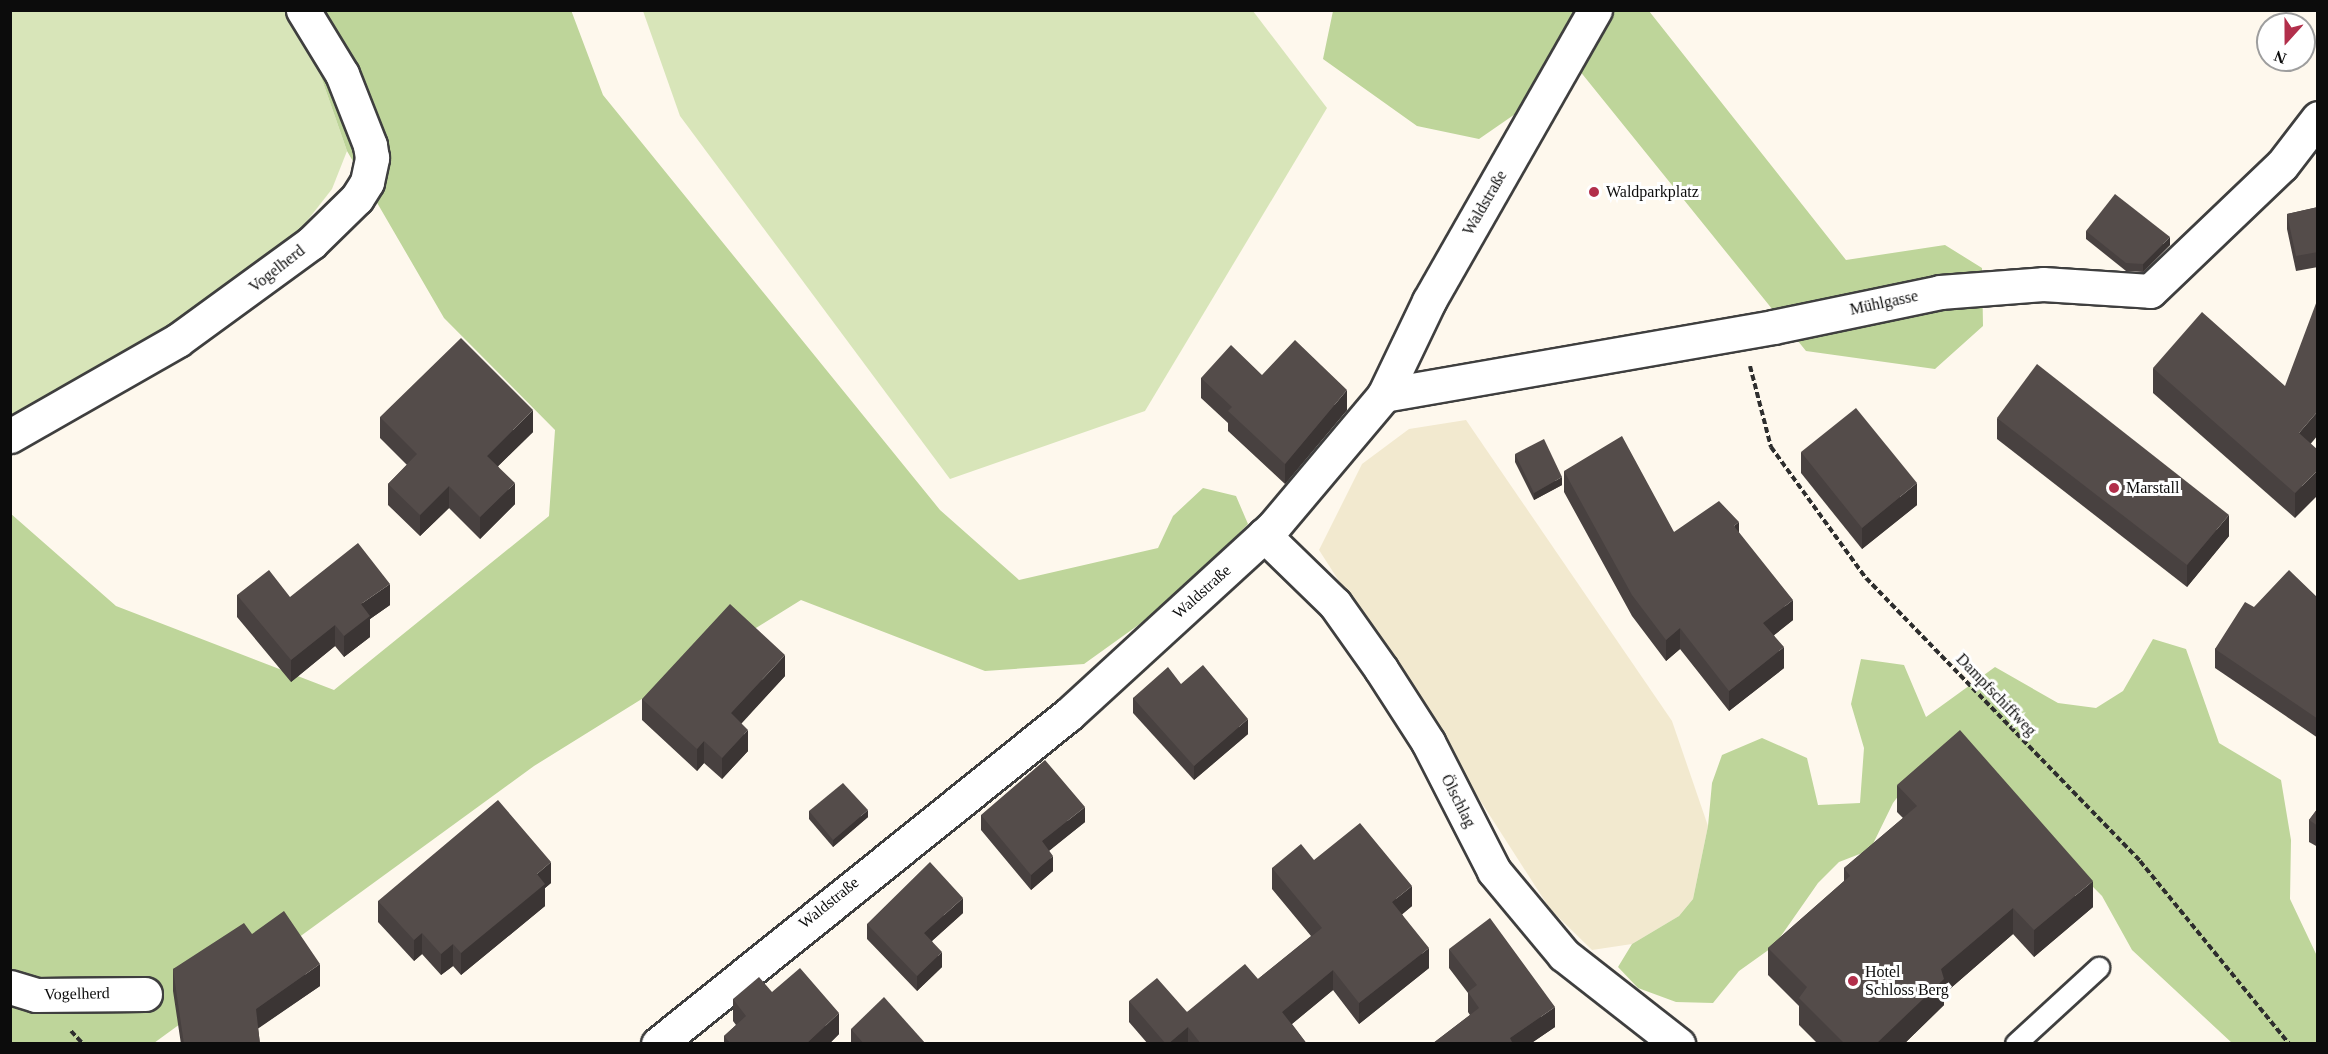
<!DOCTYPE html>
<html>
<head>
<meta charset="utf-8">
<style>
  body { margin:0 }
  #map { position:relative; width:2328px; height:1054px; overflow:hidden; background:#fef8ed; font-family:Georgia,serif }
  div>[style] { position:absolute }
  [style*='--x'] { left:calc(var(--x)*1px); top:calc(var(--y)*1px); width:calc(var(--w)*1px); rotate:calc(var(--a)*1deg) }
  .farmland>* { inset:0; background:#f2e9cf }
  .green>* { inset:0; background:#d8e5b9 }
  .forest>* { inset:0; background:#bed59a }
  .path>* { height:4px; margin-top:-2px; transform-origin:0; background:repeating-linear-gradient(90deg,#2e2e2e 0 6px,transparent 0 9px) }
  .roads { filter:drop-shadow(2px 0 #3f3f3f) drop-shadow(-2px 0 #3f3f3f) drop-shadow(0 2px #3f3f3f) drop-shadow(0 -2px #3f3f3f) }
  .lane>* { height:20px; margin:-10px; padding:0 10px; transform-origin:10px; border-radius:10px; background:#fff }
  .street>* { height:33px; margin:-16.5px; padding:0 16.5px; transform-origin:16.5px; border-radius:16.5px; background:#fff }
  .wall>* { inset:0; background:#484140 }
  .shaded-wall>* { inset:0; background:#3b3534 }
  .building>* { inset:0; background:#544c4a }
  .dots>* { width:16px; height:16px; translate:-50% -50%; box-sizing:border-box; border:3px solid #fff; border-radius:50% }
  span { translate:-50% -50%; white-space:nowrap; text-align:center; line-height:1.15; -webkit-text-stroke:6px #fff; paint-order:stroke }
  .poi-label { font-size:16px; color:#0c0c0c }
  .left { translate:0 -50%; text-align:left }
  .street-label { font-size:16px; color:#0c0c0c }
  .frame { position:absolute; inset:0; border:12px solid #0c0c0c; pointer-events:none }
  .north { position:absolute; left:2256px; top:12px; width:60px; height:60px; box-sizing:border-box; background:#fff; border:2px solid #9e9e9e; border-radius:50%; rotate:201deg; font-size:16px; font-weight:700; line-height:24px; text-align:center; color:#0c0c0c }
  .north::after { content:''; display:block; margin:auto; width:21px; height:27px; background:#b22f4b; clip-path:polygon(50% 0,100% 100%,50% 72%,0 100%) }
</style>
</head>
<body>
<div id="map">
  <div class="farmland">
    <div style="clip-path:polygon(1466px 420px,1672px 721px,1708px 826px,1693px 899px,1679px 916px,1632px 944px,1592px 950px,1550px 909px,1319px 550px,1362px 464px,1409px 429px)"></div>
  </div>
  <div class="green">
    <div style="clip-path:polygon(11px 11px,284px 11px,319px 71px,347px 151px,332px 189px,300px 230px,184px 320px,11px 416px)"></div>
    <div style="clip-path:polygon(643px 11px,1253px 11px,1327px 108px,1145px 411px,950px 479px,680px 116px)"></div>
  </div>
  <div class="forest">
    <div style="clip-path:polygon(571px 10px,603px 95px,940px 510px,1019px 580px,1158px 548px,1173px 516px,1203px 488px,1236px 496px,1248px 524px,1176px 598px,1084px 664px,985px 671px,801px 600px,534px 766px,154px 1043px,11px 1044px,10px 513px,116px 606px,334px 690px,549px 516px,555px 430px,444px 318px,347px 151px,319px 71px,284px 11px)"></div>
    <div style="clip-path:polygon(1333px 11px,1649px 11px,1846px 260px,1945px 245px,1982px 268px,1983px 326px,1935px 369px,1806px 351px,1579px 70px,1479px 139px,1417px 126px,1323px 59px)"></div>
    <div style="clip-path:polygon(2153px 639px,2186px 649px,2219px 743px,2281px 780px,2291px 840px,2290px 899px,2317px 956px,2317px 1043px,2232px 1043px,2132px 950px,2102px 896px,2019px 812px,1912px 778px,1893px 803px,1870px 850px,1839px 862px,1818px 883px,1774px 946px,1739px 971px,1713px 1003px,1676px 1002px,1638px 988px,1618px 967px,1632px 944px,1679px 916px,1693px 899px,1708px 826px,1712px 783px,1722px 755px,1762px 738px,1807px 758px,1818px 805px,1860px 803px,1864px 748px,1851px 704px,1861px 659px,1904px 665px,1926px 717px,1995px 667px,2058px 703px,2096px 708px,2123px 691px)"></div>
  </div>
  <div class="path">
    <div style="--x:1750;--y:366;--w:84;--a:75.5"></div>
    <div style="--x:1771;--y:447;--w:162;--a:54.1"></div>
    <div style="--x:1866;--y:578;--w:394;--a:45.9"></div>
    <div style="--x:2140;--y:861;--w:236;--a:50.8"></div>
    <div style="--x:71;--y:1031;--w:18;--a:47"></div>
  </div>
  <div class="roads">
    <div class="lane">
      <div style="--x:2016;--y:1044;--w:113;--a:-42.5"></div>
    </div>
    <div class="street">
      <div style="--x:1384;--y:395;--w:395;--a:-9.9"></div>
      <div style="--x:1773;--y:327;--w:171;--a:-11.8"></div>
      <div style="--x:1940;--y:292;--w:103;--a:-4.4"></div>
      <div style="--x:2043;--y:284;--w:107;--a:3.7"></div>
      <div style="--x:2150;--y:291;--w:182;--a:-43.7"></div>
      <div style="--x:2282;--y:165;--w:59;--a:-52.5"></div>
      <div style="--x:10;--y:436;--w:193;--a:-29.7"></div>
      <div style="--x:178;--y:340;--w:165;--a:-36.1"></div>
      <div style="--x:311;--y:243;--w:64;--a:-44.4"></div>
      <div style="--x:357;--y:198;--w:19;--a:-58"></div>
      <div style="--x:367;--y:182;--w:25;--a:-78"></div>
      <div style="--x:372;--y:158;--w:13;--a:-99"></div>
      <div style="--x:370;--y:145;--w:76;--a:-111.5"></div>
      <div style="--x:342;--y:74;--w:75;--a:-121.4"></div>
      <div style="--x:1264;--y:535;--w:99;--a:44.2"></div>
      <div style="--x:1335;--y:604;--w:80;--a:54.7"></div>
      <div style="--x:1381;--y:669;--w:87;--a:57.2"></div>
      <div style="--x:1428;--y:742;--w:145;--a:62.9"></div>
      <div style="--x:1494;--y:871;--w:109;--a:50.2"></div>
      <div style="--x:1564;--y:955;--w:145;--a:38"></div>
      <div style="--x:10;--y:987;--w:27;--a:17"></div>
      <div style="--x:36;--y:995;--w:109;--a:-0.5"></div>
      <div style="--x:658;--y:1044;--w:527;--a:-38.76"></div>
      <div style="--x:1069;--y:714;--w:277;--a:-42.5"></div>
      <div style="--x:1273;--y:527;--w:172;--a:-49.9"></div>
      <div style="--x:1384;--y:395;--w:104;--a:-64.4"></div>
      <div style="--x:1429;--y:301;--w:335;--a:-60.3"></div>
    </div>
  </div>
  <div class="wall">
    <div style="clip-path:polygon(2318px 207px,2318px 267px,2296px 271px,2287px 229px,2287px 214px)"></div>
    <div style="clip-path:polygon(2086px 231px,2170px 245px,2143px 272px,2126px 271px,2086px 239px)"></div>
    <div style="clip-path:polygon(2153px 368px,2311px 444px,2295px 518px,2153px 393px)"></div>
    <div style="clip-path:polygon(1262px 375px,1347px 410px,1285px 484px,1228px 431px,1228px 423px,1201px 398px,1201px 378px)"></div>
    <div style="clip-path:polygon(380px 417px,533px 432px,498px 466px,515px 504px,480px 539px,449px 508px,420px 536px,388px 505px,388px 484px,407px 465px,380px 438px)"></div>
    <div style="clip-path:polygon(1997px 418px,2229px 536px,2187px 587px,1997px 439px)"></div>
    <div style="clip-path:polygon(1801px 452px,1917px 505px,1862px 549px,1801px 473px)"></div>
    <div style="clip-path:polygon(1515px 454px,1562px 485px,1534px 500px,1515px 462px)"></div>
    <div style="clip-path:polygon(1564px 471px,1674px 532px,1739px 533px,1793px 620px,1774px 635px,1784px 668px,1729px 711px,1680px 649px,1666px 661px,1632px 616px,1564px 492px)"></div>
    <div style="clip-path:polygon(237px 595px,390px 605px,370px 619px,370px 637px,344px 657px,335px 646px,291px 682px,237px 617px)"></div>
    <div style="clip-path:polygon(2318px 598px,2318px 738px,2215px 668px,2215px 649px,2254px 607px)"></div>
    <div style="clip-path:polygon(785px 676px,741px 723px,748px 751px,722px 779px,704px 763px,697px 771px,642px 720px,642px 699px)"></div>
    <div style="clip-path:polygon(1181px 684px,1248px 734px,1194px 780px,1133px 713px,1133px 698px)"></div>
    <div style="clip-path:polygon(1897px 785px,2093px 907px,2034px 957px,2013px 934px,1944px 994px,1944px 1005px,1904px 1044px,1818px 1044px,1799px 1025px,1799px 1006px,1768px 975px,1768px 948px,1844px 881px,1844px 868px,1903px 818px,1897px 812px)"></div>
    <div style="clip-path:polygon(2318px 808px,2318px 847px,2309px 842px,2309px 820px)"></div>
    <div style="clip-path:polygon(809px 811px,868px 817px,833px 847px,809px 819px)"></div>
    <div style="clip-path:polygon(981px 815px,1085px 822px,1049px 851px,1053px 871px,1031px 890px,981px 830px)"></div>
    <div style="clip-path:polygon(1314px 860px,1412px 906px,1402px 914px,1429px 968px,1359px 1024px,1333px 990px,1292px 1024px,1307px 1044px,1148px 1044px,1129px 1022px,1129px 1001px,1187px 1012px,1258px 979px,1311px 936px,1272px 889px,1272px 868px)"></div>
    <div style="clip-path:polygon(2318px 879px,2318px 902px,2317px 902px)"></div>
    <div style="clip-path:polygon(551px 883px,545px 888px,545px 906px,461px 975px,453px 966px,441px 975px,422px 954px,414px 961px,378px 922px,378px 901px)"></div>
    <div style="clip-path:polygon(963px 913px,932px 941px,942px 967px,917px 991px,867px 939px,867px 924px)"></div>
    <div style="clip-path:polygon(252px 934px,320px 986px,258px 1028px,260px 1044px,181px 1044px,173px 991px,173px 969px)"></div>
    <div style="clip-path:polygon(1449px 949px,1555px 1027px,1530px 1044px,1432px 1044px,1470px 1015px,1468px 1012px,1468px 993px,1449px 968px)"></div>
    <div style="clip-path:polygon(772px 992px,839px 1034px,829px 1044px,724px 1044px,724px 1036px,736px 1025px,733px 1021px,733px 999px)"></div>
    <div style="clip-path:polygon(851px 1029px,926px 1044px,851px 1044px)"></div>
  </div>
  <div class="shaded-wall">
    <div style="clip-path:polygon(2170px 237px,2170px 245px,2143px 272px,2143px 264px)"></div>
    <div style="clip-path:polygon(1347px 390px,1347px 410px,1285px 484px,1285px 464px)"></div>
    <div style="clip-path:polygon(533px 410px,533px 432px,487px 477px,487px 456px)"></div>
    <div style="clip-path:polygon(2318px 411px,2318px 435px,2299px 458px,2299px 433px)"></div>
    <div style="clip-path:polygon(2318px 470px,2318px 495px,2295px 518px,2295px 493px)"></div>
    <div style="clip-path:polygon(1562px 477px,1562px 485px,1534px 500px,1534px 493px)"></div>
    <div style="clip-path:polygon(515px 483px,515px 504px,480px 539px,480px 517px)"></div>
    <div style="clip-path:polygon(1917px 483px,1917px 505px,1862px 549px,1862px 528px)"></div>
    <div style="clip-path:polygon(449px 486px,449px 508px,420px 536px,420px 515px)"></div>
    <div style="clip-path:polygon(2229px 515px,2229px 536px,2187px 587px,2187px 565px)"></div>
    <div style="clip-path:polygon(1739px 522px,1739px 543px,1734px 526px)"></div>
    <div style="clip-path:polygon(390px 584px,390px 605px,370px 619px,370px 637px,344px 657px,344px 636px,361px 604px)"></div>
    <div style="clip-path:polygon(1793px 600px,1793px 620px,1763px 644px,1763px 623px)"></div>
    <div style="clip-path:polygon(335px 625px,335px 646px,291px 682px,291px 660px)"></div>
    <div style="clip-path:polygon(1680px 628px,1680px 649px,1666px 661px,1666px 640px)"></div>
    <div style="clip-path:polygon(1784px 647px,1784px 668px,1729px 711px,1729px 691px)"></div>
    <div style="clip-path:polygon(785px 655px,785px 676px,731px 735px,731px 713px)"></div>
    <div style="clip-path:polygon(1248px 719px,1248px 734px,1194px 780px,1194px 766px)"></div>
    <div style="clip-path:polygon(748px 730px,748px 751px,722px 779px,722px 758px)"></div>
    <div style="clip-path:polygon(704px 741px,704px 763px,697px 771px,697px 749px)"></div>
    <div style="clip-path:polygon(1085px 807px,1085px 822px,1042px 856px,1042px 841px)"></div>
    <div style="clip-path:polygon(868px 810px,868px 817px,833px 847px,833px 840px)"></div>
    <div style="clip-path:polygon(1053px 856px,1053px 871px,1031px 890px,1031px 875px)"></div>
    <div style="clip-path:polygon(551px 862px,551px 883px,545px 888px,545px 906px,461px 975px,461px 953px,537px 874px)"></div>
    <div style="clip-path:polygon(2093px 881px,2093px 907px,2034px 957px,2034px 930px)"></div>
    <div style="clip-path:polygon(1412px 886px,1412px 906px,1392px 923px,1392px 902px)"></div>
    <div style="clip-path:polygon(963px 898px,963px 913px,924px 948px,924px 933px)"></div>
    <div style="clip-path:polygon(2013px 908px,2013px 934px,1944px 994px,1944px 1005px,1904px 1044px,1876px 1044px,1941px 969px)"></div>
    <div style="clip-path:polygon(422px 933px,422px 954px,414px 961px,414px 940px)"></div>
    <div style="clip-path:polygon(453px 944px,453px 966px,441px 975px,441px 954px)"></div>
    <div style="clip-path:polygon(1429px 948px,1429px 968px,1359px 1024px,1359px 1003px)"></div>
    <div style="clip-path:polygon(942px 952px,942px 967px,917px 991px,917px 976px)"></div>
    <div style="clip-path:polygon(320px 964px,320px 986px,256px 1030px,256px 1009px)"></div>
    <div style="clip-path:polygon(1333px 970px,1333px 990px,1282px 1032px,1282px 1012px)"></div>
    <div style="clip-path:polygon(1555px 1007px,1555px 1027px,1530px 1044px,1510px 1044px,1510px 1038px)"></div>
    <div style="clip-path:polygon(839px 1013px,839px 1034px,829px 1044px,806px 1044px)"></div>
    <div style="clip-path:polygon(1188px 1027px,1188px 1044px,1168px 1044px)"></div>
  </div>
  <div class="building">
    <div style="clip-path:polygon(2115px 194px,2170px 237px,2143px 264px,2126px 263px,2086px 231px)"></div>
    <div style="clip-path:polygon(2318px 207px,2318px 252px,2296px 256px,2287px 214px)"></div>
    <div style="clip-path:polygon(2318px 298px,2318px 411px,2299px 433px,2318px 450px,2318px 470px,2295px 493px,2153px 368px,2202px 312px,2285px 386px)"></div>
    <div style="clip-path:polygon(461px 338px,533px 410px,487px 456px,515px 483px,480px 517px,449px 486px,420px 515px,388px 484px,417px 454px,380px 417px)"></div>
    <div style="clip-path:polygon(1295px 340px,1347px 390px,1285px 464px,1228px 411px,1232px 407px,1201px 378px,1231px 345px,1262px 375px)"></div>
    <div style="clip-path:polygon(2037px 364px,2229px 515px,2187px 565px,1997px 418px)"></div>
    <div style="clip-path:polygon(1856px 408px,1917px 483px,1862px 528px,1801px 452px)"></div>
    <div style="clip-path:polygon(1622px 436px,1674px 532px,1719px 501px,1739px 522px,1734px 526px,1793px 600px,1763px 623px,1784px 647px,1729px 691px,1680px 628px,1666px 640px,1632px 595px,1564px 471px)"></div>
    <div style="clip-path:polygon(1544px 439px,1562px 477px,1534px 493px,1515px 454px)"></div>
    <div style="clip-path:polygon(358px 543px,390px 584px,361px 604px,370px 616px,344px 636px,335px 625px,291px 660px,237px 595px,269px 570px,290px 597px)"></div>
    <div style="clip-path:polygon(2289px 570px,2318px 598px,2318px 719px,2215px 649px,2245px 602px,2254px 607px)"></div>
    <div style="clip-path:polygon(730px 604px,785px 655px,731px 713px,748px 730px,722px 758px,704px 741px,697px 749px,642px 699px)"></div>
    <div style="clip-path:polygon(1203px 665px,1248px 719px,1194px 766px,1133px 698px,1168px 667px,1181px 684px)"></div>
    <div style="clip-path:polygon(1960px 730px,2093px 881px,2034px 930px,2013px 908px,1941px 969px,1944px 979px,1876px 1044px,1845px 1044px,1799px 998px,1807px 987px,1768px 948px,1850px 876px,1844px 868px,1917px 806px,1897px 785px)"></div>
    <div style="clip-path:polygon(1045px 760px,1085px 807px,1042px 841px,1053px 856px,1031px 875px,981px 815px)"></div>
    <div style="clip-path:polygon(843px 783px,868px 810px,833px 840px,809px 811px)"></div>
    <div style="clip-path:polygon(498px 800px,551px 862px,537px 874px,545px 884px,461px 953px,453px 944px,441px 954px,422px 933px,414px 940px,378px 901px)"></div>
    <div style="clip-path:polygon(2318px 808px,2318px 826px,2309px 820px)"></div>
    <div style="clip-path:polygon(1360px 823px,1412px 886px,1392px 902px,1429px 948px,1359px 1003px,1333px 970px,1282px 1012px,1307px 1044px,1201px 1044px,1188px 1027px,1168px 1044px,1166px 1044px,1129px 1001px,1157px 978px,1187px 1012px,1245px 964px,1258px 979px,1322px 928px,1272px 868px,1301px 844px,1314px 860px)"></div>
    <div style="clip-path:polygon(930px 862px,963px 898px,924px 933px,942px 952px,917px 976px,867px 924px)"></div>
    <div style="clip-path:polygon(284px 911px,320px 964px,256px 1009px,260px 1044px,184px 1044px,173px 969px,244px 923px,252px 934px)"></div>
    <div style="clip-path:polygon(1490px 918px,1555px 1007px,1510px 1038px,1513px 1044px,1432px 1044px,1479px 1008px,1468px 992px,1477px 985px,1449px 949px)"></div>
    <div style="clip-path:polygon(800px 968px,839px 1013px,806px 1044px,731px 1044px,724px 1036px,746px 1016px,733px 999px,759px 977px,772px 992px)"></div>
    <div style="clip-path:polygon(884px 997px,926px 1044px,864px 1044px,851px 1029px)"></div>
  </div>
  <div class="dots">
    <div style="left:1594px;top:192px;background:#b22f4b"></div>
    <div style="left:2114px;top:488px;background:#b22f4b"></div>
    <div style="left:1853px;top:981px;background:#b22f4b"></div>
  </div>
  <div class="poi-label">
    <span class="left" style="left:1606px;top:192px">Waldparkplatz</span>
    <span class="left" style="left:2126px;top:488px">Marstall</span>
    <span class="left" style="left:1865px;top:981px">Hotel<br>Schloss Berg</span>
  </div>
  <div class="street-label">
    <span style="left:1485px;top:203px;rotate:-60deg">Waldstraße</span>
    <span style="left:277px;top:269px;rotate:-38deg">Vogelherd</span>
    <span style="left:1884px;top:303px;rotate:-12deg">Mühlgasse</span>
    <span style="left:1202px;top:592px;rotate:-42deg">Waldstraße</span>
    <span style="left:1996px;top:695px;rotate:46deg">Dampfschiffweg</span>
    <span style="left:1458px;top:801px;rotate:63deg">Ölschlag</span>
    <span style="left:829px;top:903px;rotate:-39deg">Waldstraße</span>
    <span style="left:77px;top:994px;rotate:-1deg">Vogelherd</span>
  </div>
  <div class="frame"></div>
  <div class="north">N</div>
</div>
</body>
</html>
